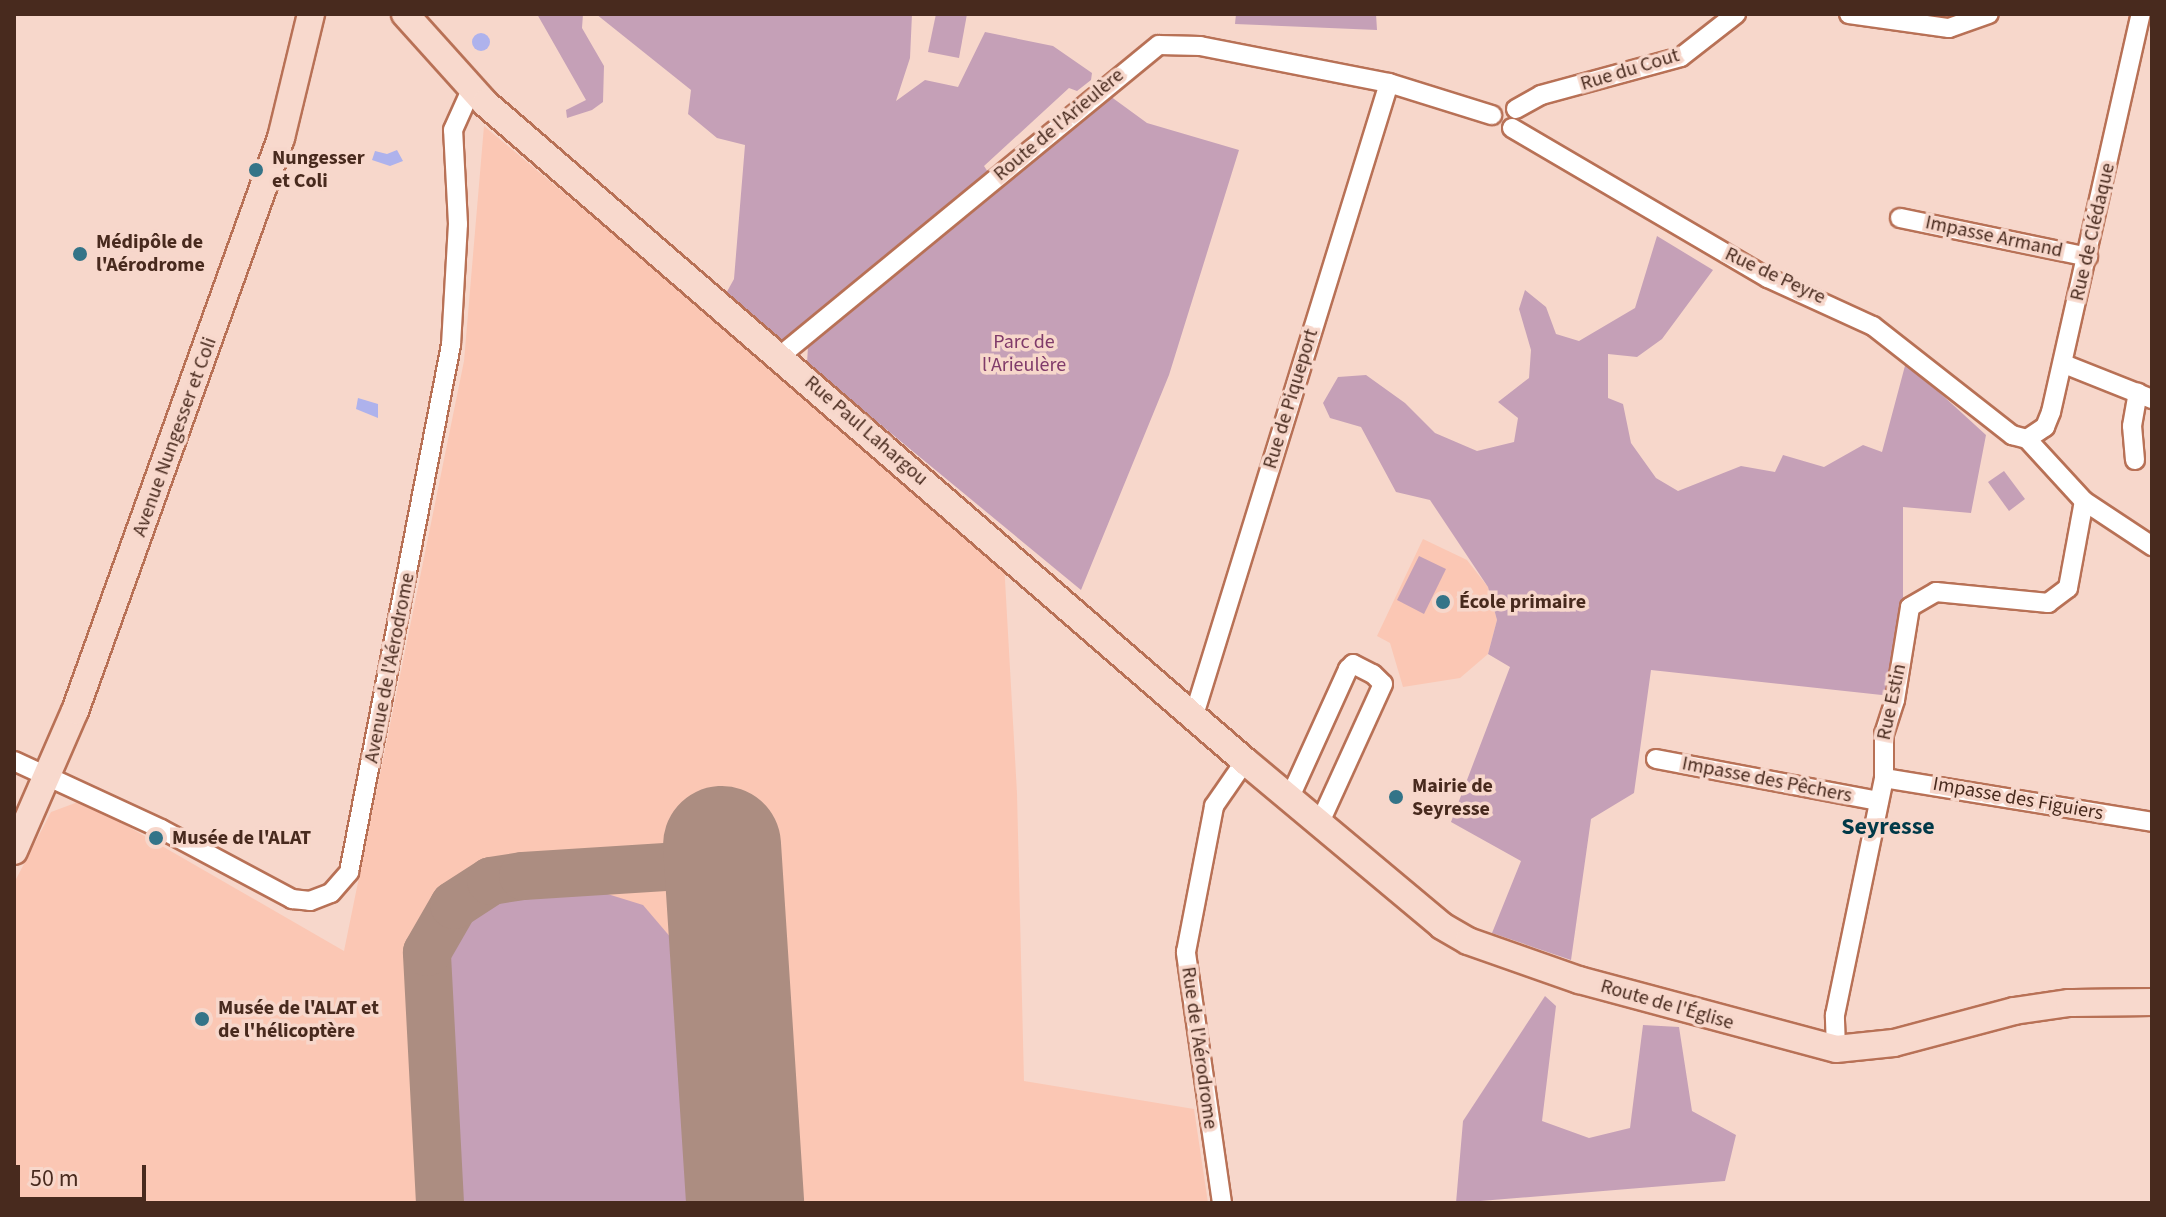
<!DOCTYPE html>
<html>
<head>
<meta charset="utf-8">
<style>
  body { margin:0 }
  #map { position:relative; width:2166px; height:1217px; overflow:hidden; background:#f7d7cb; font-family:"Source Sans 3",sans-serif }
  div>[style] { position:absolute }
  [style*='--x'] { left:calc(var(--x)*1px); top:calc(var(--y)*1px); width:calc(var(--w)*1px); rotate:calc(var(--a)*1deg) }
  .built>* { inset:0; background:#fbc7b4 }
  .green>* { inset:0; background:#c5a0b7 }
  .water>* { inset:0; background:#aeb2ec }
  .round { border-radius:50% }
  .taxiway>* { height:48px; margin:-24px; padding:0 24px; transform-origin:24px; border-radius:24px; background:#ac8d81 }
  .runway>* { height:118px; margin:-59px; padding:0 59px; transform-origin:59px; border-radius:59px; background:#ac8d81 }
  .roads { filter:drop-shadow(2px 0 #b87156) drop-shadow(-2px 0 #b87156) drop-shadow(0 2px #b87156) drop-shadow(0 -2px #b87156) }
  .street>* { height:18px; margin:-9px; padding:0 9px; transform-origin:9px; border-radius:9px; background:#fff }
  .secondary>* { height:26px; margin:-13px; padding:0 13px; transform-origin:13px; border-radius:13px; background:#f8d9cd }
  .dots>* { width:22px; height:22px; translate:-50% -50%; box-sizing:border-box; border:4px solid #f7d7cb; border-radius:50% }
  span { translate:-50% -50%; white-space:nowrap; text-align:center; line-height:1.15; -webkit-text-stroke:7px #f7d7cb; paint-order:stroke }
  .street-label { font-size:20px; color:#482a1e }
  .poi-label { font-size:20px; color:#482a1e; font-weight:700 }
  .left { translate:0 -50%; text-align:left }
  .park-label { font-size:20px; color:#803b6a }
  .quarter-label { font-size:24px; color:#003948; font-weight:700 }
  .frame { position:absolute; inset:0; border:16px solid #482a1e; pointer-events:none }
  .scale { position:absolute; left:16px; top:1165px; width:130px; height:36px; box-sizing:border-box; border:4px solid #482a1e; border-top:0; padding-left:10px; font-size:24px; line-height:28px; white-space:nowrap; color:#482a1e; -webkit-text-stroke:6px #f7d7cb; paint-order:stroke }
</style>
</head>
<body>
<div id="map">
  <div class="built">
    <div style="clip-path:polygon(484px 126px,1004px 562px,1017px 793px,1024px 1081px,1194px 1109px,1208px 1203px,14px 1203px,14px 883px,51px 812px,78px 802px,96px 808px,344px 951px,464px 361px)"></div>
    <div style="clip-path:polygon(1423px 539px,1467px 560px,1488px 587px,1497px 620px,1488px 654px,1460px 678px,1403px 687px,1390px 643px,1377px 636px)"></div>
  </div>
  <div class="green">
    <div style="clip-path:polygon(537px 14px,583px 14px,582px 28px,604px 66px,603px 102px,592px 110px,567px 118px,566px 110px,586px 100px)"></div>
    <div style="clip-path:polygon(596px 14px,912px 14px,910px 58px,896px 101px,925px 80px,958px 87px,985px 32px,1053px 46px,1092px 73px,1091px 80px,1077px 91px,1069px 88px,984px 166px,988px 172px,783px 345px,724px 297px,734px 279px,745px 145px,717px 138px,688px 114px,691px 90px)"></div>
    <div style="clip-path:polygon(936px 14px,967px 14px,959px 58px,928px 52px)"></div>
    <div style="clip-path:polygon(1236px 14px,1376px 14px,1377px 30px,1235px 24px)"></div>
    <div style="clip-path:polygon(1110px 96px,1147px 123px,1239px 150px,1169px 375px,1081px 590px,807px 364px,808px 346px)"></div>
    <div style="clip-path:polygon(1657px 236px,1713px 270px,1662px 339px,1637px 357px,1608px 354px,1608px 398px,1623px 404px,1631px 443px,1656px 478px,1678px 491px,1741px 466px,1775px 472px,1783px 455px,1824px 467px,1863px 445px,1882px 452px,1906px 362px,1986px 435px,1971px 513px,1903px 507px,1903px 601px,1891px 696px,1651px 670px,1634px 793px,1591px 819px,1571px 960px,1492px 933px,1521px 861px,1451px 822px,1510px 667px,1488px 654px,1497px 620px,1488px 587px,1430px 500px,1396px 492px,1361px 427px,1330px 418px,1323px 403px,1338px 377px,1366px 375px,1405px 403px,1435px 433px,1477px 451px,1514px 442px,1518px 418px,1498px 402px,1529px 378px,1531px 350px,1519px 309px,1525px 290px,1546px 307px,1556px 334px,1579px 341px,1635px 308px)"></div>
    <div style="clip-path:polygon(2004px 471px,2025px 499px,2009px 511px,1988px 482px)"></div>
    <div style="clip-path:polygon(1419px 556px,1446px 569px,1424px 614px,1397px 600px)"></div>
    <div style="clip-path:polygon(601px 892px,643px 905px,672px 939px,691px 1203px,459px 1203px,448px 950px,464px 922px,488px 902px,518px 896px)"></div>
    <div style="clip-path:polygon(1545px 996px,1556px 1006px,1542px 1121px,1589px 1138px,1630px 1128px,1643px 1025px,1679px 1027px,1692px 1111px,1736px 1135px,1725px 1181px,1456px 1203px,1463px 1121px)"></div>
  </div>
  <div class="water">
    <div class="round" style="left:472px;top:33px;width:18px;height:18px"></div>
    <div style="clip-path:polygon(397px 150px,403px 161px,390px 166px,372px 160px,375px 151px,387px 154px)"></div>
    <div style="clip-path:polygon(358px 398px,378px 404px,378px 418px,356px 409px)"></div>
  </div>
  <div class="taxiway">
    <div style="--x:440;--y:1203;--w:251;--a:-93"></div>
    <div style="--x:427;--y:952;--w:54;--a:-60.1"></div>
    <div style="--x:454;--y:905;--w:44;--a:-33"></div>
    <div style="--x:491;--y:881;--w:32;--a:-9"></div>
    <div style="--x:523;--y:876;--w:174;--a:-3.6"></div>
    <div style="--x:697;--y:865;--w:17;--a:25"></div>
    <div style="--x:712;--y:872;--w:17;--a:54"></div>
    <div style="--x:722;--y:886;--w:54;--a:85.8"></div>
  </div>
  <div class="runway">
    <div style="--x:722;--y:845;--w:359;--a:86.3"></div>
  </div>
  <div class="roads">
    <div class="street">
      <div style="--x:1849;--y:14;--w:101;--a:8"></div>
      <div style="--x:1949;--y:28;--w:42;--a:-19.3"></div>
      <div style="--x:1516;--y:109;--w:29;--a:-29"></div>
      <div style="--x:1541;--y:95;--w:145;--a:-15.2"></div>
      <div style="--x:1681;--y:57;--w:70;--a:-38"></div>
      <div style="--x:1512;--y:128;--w:297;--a:30.4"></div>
      <div style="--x:1768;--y:278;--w:115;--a:24.6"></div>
      <div style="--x:1873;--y:326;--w:177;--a:38.1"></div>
      <div style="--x:2012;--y:435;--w:16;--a:15"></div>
      <div style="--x:1900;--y:218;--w:192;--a:11.7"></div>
      <div style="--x:780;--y:356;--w:490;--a:-39.4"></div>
      <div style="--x:1159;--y:45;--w:41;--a:1.4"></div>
      <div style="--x:1200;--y:46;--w:193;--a:11.1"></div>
      <div style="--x:1389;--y:83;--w:108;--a:17.3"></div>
      <div style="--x:2064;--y:364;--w:95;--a:21.7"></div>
      <div style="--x:2027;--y:439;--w:22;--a:-34"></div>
      <div style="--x:2045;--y:427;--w:16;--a:-68"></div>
      <div style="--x:2051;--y:412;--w:408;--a:-77.3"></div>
      <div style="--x:2027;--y:439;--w:84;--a:47.4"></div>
      <div style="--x:2084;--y:501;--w:82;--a:33.5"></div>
      <div style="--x:2135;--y:460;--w:34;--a:-95"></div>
      <div style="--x:2132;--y:426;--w:34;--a:-80"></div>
      <div style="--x:1194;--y:715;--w:661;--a:-72.85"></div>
      <div style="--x:1656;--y:759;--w:227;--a:10.7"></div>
      <div style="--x:14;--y:761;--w:162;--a:24.8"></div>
      <div style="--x:161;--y:829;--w:149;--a:28.1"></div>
      <div style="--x:292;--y:899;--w:18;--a:6"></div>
      <div style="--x:310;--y:901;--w:22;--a:-21"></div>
      <div style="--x:331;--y:893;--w:28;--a:-49"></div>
      <div style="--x:349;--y:872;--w:537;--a:-79.05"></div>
      <div style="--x:451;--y:345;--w:121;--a:-86.7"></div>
      <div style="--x:458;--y:224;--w:94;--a:-93"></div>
      <div style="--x:453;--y:130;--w:44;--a:-65.8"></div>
      <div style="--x:1884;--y:778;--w:272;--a:9.3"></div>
      <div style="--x:1290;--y:797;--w:141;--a:-65.6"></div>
      <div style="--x:1348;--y:669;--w:7;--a:-45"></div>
      <div style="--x:1353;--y:664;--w:22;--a:27"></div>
      <div style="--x:1373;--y:674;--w:14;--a:45"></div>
      <div style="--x:1383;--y:684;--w:152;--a:114.5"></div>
      <div style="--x:1836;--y:1049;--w:34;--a:-92"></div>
      <div style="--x:1835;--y:1015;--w:242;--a:-78.3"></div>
      <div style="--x:1884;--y:778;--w:44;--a:-90"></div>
      <div style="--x:1884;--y:734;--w:36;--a:-72"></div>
      <div style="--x:1895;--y:700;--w:94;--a:-80.8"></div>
      <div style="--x:1910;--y:607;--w:30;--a:-30"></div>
      <div style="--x:1936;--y:592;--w:113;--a:5.6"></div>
      <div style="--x:2048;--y:603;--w:25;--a:-37"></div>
      <div style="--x:2068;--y:588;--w:88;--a:-79.6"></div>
      <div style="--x:1222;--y:1203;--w:254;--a:-98.2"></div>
      <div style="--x:1186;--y:952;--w:149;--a:-79.1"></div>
      <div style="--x:1214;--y:806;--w:55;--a:-55.4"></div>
    </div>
    <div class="secondary">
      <div style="--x:405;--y:14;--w:120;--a:48"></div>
      <div style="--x:485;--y:103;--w:1005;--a:40.89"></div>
      <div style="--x:1245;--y:761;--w:257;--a:39.9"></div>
      <div style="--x:1442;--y:926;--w:30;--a:30"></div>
      <div style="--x:1468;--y:941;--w:118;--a:19.4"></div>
      <div style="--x:1579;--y:980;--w:266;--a:15"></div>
      <div style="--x:1836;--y:1049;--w:58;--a:-5.9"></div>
      <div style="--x:1894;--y:1043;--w:124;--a:-14.9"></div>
      <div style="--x:2014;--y:1011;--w:56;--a:-8.3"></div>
      <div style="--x:2069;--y:1003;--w:83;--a:-0.7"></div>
      <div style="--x:14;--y:851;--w:153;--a:-66.5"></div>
      <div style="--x:75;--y:711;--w:609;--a:-70.23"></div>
      <div style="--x:281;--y:138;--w:128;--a:-76.4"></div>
    </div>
  </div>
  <div class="dots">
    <div style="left:256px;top:170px;background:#347488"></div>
    <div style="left:80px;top:254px;background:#347488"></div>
    <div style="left:1443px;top:602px;background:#347488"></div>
    <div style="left:1396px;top:797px;background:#347488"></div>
    <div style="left:156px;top:838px;background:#347488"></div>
    <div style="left:202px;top:1019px;background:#347488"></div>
  </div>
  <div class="street-label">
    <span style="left:1630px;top:70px;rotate:-17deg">Rue du Cout</span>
    <span style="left:1059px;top:125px;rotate:-40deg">Route de l'Arieulère</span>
    <span style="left:2093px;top:232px;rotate:-77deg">Rue de Clédaque</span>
    <span style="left:1994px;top:237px;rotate:12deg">Impasse Armand</span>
    <span style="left:1775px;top:276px;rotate:25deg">Rue de Peyre</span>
    <span style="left:1291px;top:399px;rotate:-73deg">Rue de Piqueport</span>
    <span style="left:866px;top:431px;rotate:41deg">Rue Paul Lahargou</span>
    <span style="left:175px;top:437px;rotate:-70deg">Avenue Nungesser et Coli</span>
    <span style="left:390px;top:668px;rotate:-79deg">Avenue de l'Aérodrome</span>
    <span style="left:1892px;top:702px;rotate:-78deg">Rue Estin</span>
    <span style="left:1767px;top:780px;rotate:11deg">Impasse des Pêchers</span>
    <span style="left:2018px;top:799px;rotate:10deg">Impasse des Figuiers</span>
    <span style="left:1667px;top:1005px;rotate:16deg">Route de l'Église</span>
    <span style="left:1199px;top:1048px;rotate:82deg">Rue de l'Aérodrome</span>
  </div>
  <div class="poi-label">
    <span class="left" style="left:272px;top:170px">Nungesser<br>et Coli</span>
    <span class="left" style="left:96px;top:254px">Médipôle de<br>l'Aérodrome</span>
    <span class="left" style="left:1459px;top:602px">École primaire</span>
    <span class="left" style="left:1412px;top:798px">Mairie de<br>Seyresse</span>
    <span class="left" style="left:172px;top:838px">Musée de l'ALAT</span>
    <span class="left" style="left:218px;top:1020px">Musée de l'ALAT et<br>de l'hélicoptère</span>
  </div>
  <div class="park-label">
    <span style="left:1024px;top:354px">Parc de<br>l'Arieulère</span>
  </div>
  <div class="quarter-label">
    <span style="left:1888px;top:827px">Seyresse</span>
  </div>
  <div class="frame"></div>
  <div class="scale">50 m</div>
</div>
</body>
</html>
